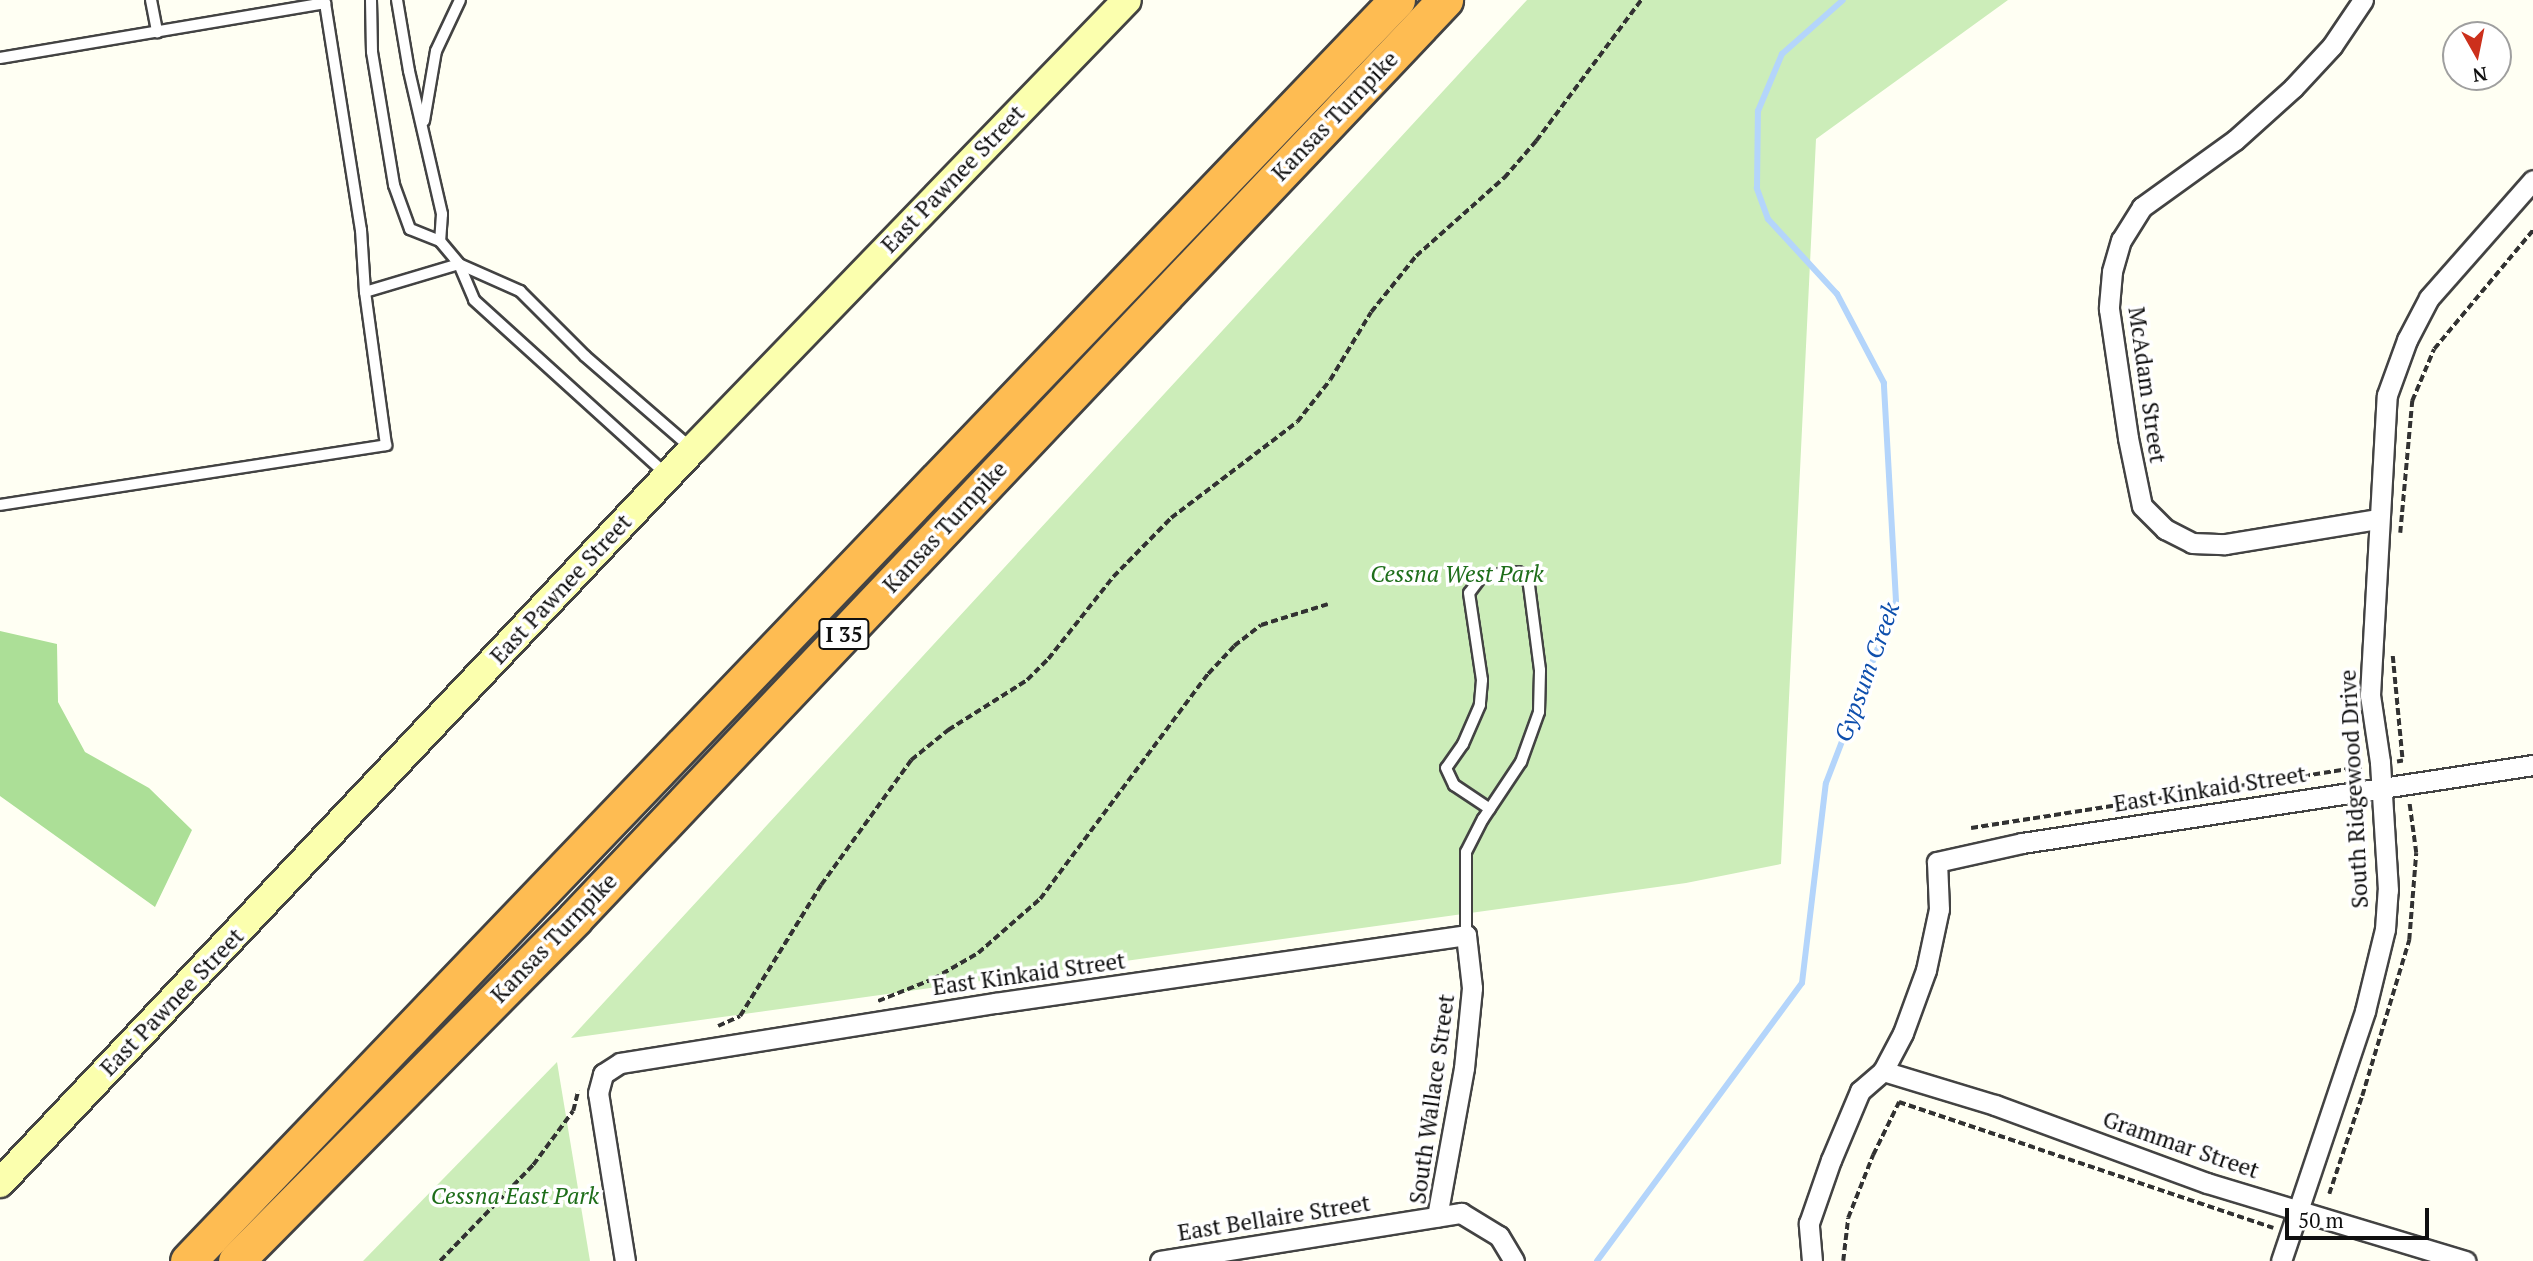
<!DOCTYPE html>
<html>
<head>
<meta charset="utf-8">
<style>
  body { margin:0 }
  #map { position:relative; width:2533px; height:1261px; overflow:hidden; background:#fffff3; font-family:"PT Serif",serif }
  div>[style] { position:absolute }
  [style*='--x'] { left:calc(var(--x)*1px); top:calc(var(--y)*1px); width:calc(var(--w)*1px); rotate:calc(var(--a)*1deg) }
  .green>* { inset:0; background:#ccedb9 }
  .forest>* { inset:0; background:#acdf97 }
  .stream>* { height:6px; margin:-3px; padding:0 3px; transform-origin:3px; border-radius:3px; background:#b4d5fb }
  .path>* { height:3.5px; margin-top:-1.75px; transform-origin:0; background:repeating-linear-gradient(90deg,#323232 0 7px,transparent 0 10.5px) }
  .roads { filter:drop-shadow(2px 0 #434343) drop-shadow(-2px 0 #434343) drop-shadow(0 2px #434343) drop-shadow(0 -2px #434343) }
  .lane>* { height:10px; margin:-5px; padding:0 5px; transform-origin:5px; border-radius:5px; background:#fff }
  .street>* { height:19px; margin:-9.5px; padding:0 9.5px; transform-origin:9.5px; border-radius:9.5px; background:#fff }
  .secondary>* { height:28px; margin:-14px; padding:0 14px; transform-origin:14px; border-radius:14px; background:#fbffae }
  .highway>* { height:35px; margin:-17.5px; padding:0 17.5px; transform-origin:17.5px; border-radius:17.5px; background:#febc52 }
  span { translate:-50% -50%; white-space:nowrap; text-align:center; line-height:1.15; -webkit-text-stroke:7px #fff; paint-order:stroke }
  .shield-label span { padding:2px 5px; background:#fff; border:2px solid; border-radius:5px; -webkit-text-stroke-width:0 }
  .shield-label { font-size:21px; color:#101010; font-weight:700 }
  .street-label { font-size:23px; color:#101010 }
  .park-label { font-size:23px; color:#1e6e1a; font-style:italic }
  .water-label { font-size:24px; color:#0e4fad; font-style:italic }
  .north { position:absolute; left:2442px; top:21px; width:70px; height:70px; box-sizing:border-box; background:#fff; border:2px solid #9f9f9f; border-radius:50%; rotate:171deg; font-size:19px; font-weight:700; line-height:28px; text-align:center; color:#101010 }
  .north::after { content:''; display:block; margin:auto; width:24px; height:32px; background:#cc301c; clip-path:polygon(50% 0,100% 100%,50% 72%,0 100%) }
  .scale { position:absolute; left:2285px; top:1208px; width:144px; height:32px; box-sizing:border-box; border:4px solid #101010; border-top:0; padding-left:9px; font-size:21px; line-height:24px; white-space:nowrap; color:#101010; -webkit-text-stroke:5px #fff; paint-order:stroke }
</style>
</head>
<body>
<div id="map">
  <div class="green">
    <div style="clip-path:polygon(1527px 0,2008px 0,1816px 139px,1781px 864px,1686px 883px,571px 1038px)"></div>
    <div style="clip-path:polygon(557px 1062px,590px 1261px,363px 1261px)"></div>
  </div>
  <div class="forest">
    <div style="clip-path:polygon(0 631px,57px 644px,58px 702px,85px 752px,149px 788px,192px 830px,155px 907px,0 796px)"></div>
  </div>
  <div class="stream">
    <div style="--x:1597;--y:1261;--w:345;--a:-53.6"></div>
    <div style="--x:1802;--y:983;--w:201;--a:-83.2"></div>
    <div style="--x:1826;--y:783;--w:195;--a:-69"></div>
    <div style="--x:1896;--y:601;--w:218;--a:-93.2"></div>
    <div style="--x:1884;--y:383;--w:101;--a:-117.8"></div>
    <div style="--x:1837;--y:294;--w:102;--a:-132.6"></div>
    <div style="--x:1768;--y:219;--w:33;--a:-110"></div>
    <div style="--x:1757;--y:188;--w:77;--a:-89.3"></div>
    <div style="--x:1758;--y:111;--w:62;--a:-67.2"></div>
    <div style="--x:1782;--y:54;--w:81;--a:-41.5"></div>
  </div>
  <div class="path">
    <div style="--x:2400;--y:533;--w:133;--a:-84.8"></div>
    <div style="--x:2412;--y:401;--w:56;--a:-67.1"></div>
    <div style="--x:2434;--y:349;--w:155;--a:-50.2"></div>
    <div style="--x:2393;--y:656;--w:105;--a:84.6"></div>
    <div style="--x:2403;--y:761;--w:6;--a:171"></div>
    <div style="--x:1971;--y:828;--w:396;--a:-8.9"></div>
    <div style="--x:878;--y:1001;--w:59;--a:-21.8"></div>
    <div style="--x:933;--y:979;--w:52;--a:-30"></div>
    <div style="--x:978;--y:953;--w:82;--a:-41.1"></div>
    <div style="--x:1040;--y:899;--w:281;--a:-53.3"></div>
    <div style="--x:1208;--y:674;--w:38;--a:-47"></div>
    <div style="--x:1234;--y:646;--w:34;--a:-38"></div>
    <div style="--x:1261;--y:625;--w:70;--a:-17.4"></div>
    <div style="--x:718;--y:1026;--w:24;--a:-24"></div>
    <div style="--x:740;--y:1016;--w:154;--a:-58.3"></div>
    <div style="--x:821;--y:885;--w:154;--a:-54.2"></div>
    <div style="--x:911;--y:760;--w:48;--a:-39"></div>
    <div style="--x:948;--y:730;--w:93;--a:-32.3"></div>
    <div style="--x:1027;--y:680;--w:30;--a:-45"></div>
    <div style="--x:1048;--y:659;--w:105;--a:-51.6"></div>
    <div style="--x:1113;--y:577;--w:83;--a:-45.5"></div>
    <div style="--x:1171;--y:518;--w:158;--a:-37.3"></div>
    <div style="--x:1297;--y:422;--w:53;--a:-51.8"></div>
    <div style="--x:1330;--y:380;--w:79;--a:-58.9"></div>
    <div style="--x:1371;--y:312;--w:72;--a:-51.2"></div>
    <div style="--x:1416;--y:256;--w:118;--a:-41.6"></div>
    <div style="--x:1504;--y:178;--w:49;--a:-49.1"></div>
    <div style="--x:1536;--y:141;--w:176;--a:-53.3"></div>
    <div style="--x:2329;--y:1194;--w:103;--a:-71.4"></div>
    <div style="--x:2362;--y:1096;--w:163;--a:-73.2"></div>
    <div style="--x:2409;--y:940;--w:87;--a:-85.4"></div>
    <div style="--x:2416;--y:853;--w:52;--a:-97.7"></div>
    <div style="--x:440;--y:1261;--w:134;--a:-45.9"></div>
    <div style="--x:533;--y:1165;--w:67;--a:-53.5"></div>
    <div style="--x:573;--y:1111;--w:21;--a:-76"></div>
    <div style="--x:1843;--y:1261;--w:43;--a:-83.4"></div>
    <div style="--x:1848;--y:1218;--w:68;--a:-68.4"></div>
    <div style="--x:1873;--y:1155;--w:59;--a:-63.9"></div>
    <div style="--x:1899;--y:1102;--w:395;--a:18.6"></div>
  </div>
  <div class="roads">
    <div class="lane">
      <div style="--x:151;--y:0;--w:33;--a:79"></div>
      <div style="--x:371;--y:0;--w:52;--a:88.9"></div>
      <div style="--x:372;--y:52;--w:135;--a:80.6"></div>
      <div style="--x:394;--y:185;--w:47;--a:70"></div>
      <div style="--x:410;--y:229;--w:32;--a:22"></div>
      <div style="--x:440;--y:241;--w:30;--a:50"></div>
      <div style="--x:459;--y:264;--w:39;--a:67"></div>
      <div style="--x:474;--y:300;--w:261;--a:42.2"></div>
      <div style="--x:397;--y:0;--w:72;--a:80.4"></div>
      <div style="--x:409;--y:71;--w:147;--a:77"></div>
      <div style="--x:442;--y:214;--w:27;--a:94"></div>
      <div style="--x:0;--y:58;--w:330;--a:-9.6"></div>
      <div style="--x:325;--y:3;--w:230;--a:81"></div>
      <div style="--x:361;--y:230;--w:62;--a:86.3"></div>
      <div style="--x:365;--y:292;--w:98;--a:-16.6"></div>
      <div style="--x:459;--y:264;--w:67;--a:23.9"></div>
      <div style="--x:520;--y:291;--w:92;--a:45"></div>
      <div style="--x:585;--y:356;--w:139;--a:40.9"></div>
      <div style="--x:424;--y:121;--w:71;--a:-80.3"></div>
      <div style="--x:436;--y:51;--w:56;--a:-64.8"></div>
      <div style="--x:0;--y:505;--w:391;--a:-8.8"></div>
      <div style="--x:386;--y:445;--w:154;--a:-97.8"></div>
      <div style="--x:1466;--y:935;--w:83;--a:-90"></div>
      <div style="--x:1466;--y:852;--w:37;--a:-63"></div>
      <div style="--x:1483;--y:819;--w:69;--a:-56.3"></div>
      <div style="--x:1521;--y:762;--w:53;--a:-70.2"></div>
      <div style="--x:1539;--y:712;--w:42;--a:-88.6"></div>
      <div style="--x:1540;--y:670;--w:86;--a:-97.4"></div>
      <div style="--x:1529;--y:585;--w:9;--a:-108"></div>
      <div style="--x:1526;--y:576;--w:9;--a:-153"></div>
      <div style="--x:1518;--y:572;--w:36;--a:174"></div>
      <div style="--x:1482;--y:576;--w:21;--a:127"></div>
      <div style="--x:1469;--y:593;--w:88;--a:81.5"></div>
      <div style="--x:1482;--y:680;--w:25;--a:95"></div>
      <div style="--x:1480;--y:705;--w:43;--a:113.6"></div>
      <div style="--x:1463;--y:744;--w:29;--a:125"></div>
      <div style="--x:1446;--y:768;--w:19;--a:65"></div>
      <div style="--x:1454;--y:785;--w:43;--a:33.7"></div>
    </div>
    <div class="street">
      <div style="--x:2363;--y:0;--w:55;--a:124"></div>
      <div style="--x:2332;--y:46;--w:57;--a:132.9"></div>
      <div style="--x:2293;--y:88;--w:78;--a:138.1"></div>
      <div style="--x:2235;--y:140;--w:115;--a:144.2"></div>
      <div style="--x:2142;--y:207;--w:39;--a:122"></div>
      <div style="--x:2121;--y:240;--w:33;--a:106"></div>
      <div style="--x:2112;--y:272;--w:37;--a:95"></div>
      <div style="--x:2109;--y:309;--w:130;--a:81.6"></div>
      <div style="--x:2128;--y:438;--w:69;--a:78.4"></div>
      <div style="--x:2142;--y:506;--w:33;--a:45"></div>
      <div style="--x:2165;--y:529;--w:30;--a:27"></div>
      <div style="--x:2192;--y:543;--w:33;--a:2"></div>
      <div style="--x:2225;--y:544;--w:155;--a:-9.3"></div>
      <div style="--x:1883;--y:1071;--w:117;--a:16.9"></div>
      <div style="--x:1995;--y:1105;--w:226;--a:20.2"></div>
      <div style="--x:2207;--y:1183;--w:270;--a:16.8"></div>
      <div style="--x:625;--y:1261;--w:170;--a:-99.1"></div>
      <div style="--x:598;--y:1093;--w:20;--a:-75"></div>
      <div style="--x:603;--y:1074;--w:20;--a:-33"></div>
      <div style="--x:620;--y:1063;--w:380;--a:-9.1"></div>
      <div style="--x:995;--y:1003;--w:476;--a:-8.2"></div>
      <div style="--x:1466;--y:935;--w:53;--a:83.5"></div>
      <div style="--x:1472;--y:988;--w:80;--a:95.7"></div>
      <div style="--x:1464;--y:1068;--w:151;--a:100.3"></div>
      <div style="--x:1160;--y:1261;--w:305;--a:-9.1"></div>
      <div style="--x:1461;--y:1213;--w:44;--a:31.2"></div>
      <div style="--x:1499;--y:1236;--w:29;--a:59"></div>
      <div style="--x:1812;--y:1261;--w:38;--a:-95"></div>
      <div style="--x:1809;--y:1223;--w:67;--a:-70.8"></div>
      <div style="--x:1831;--y:1160;--w:75;--a:-67.2"></div>
      <div style="--x:1860;--y:1091;--w:30;--a:-41"></div>
      <div style="--x:1883;--y:1071;--w:43;--a:-62.2"></div>
      <div style="--x:1903;--y:1033;--w:67;--a:-69.9"></div>
      <div style="--x:1926;--y:970;--w:62;--a:-78"></div>
      <div style="--x:1939;--y:909;--w:47;--a:-92.4"></div>
      <div style="--x:1937;--y:862;--w:87;--a:-12.6"></div>
      <div style="--x:2022;--y:843;--w:517;--a:-8.68"></div>
      <div style="--x:2281;--y:1261;--w:264;--a:-71.4"></div>
      <div style="--x:2365;--y:1011;--w:84;--a:-76.3"></div>
      <div style="--x:2385;--y:929;--w:39;--a:-86"></div>
      <div style="--x:2388;--y:890;--w:128;--a:-93.6"></div>
      <div style="--x:2380;--y:762;--w:68;--a:-98.5"></div>
      <div style="--x:2370;--y:695;--w:300;--a:-86.8"></div>
      <div style="--x:2387;--y:395;--w:59;--a:-70"></div>
      <div style="--x:2407;--y:340;--w:47;--a:-62.4"></div>
      <div style="--x:2429;--y:298;--w:157;--a:-48.6"></div>
    </div>
    <div class="secondary">
      <div style="--x:0;--y:1183;--w:1009;--a:-46.65"></div>
      <div style="--x:693;--y:449;--w:624;--a:-45.97"></div>
    </div>
    <div class="highway">
      <div style="--x:188;--y:1261;--w:1747;--a:-46.21"></div>
      <div style="--x:236;--y:1261;--w:482;--a:-45.3"></div>
      <div style="--x:575;--y:918;--w:1265;--a:-46.54"></div>
    </div>
  </div>
  <div class="shield-label">
    <span style="left:844px;top:634px">I 35</span>
  </div>
  <div class="street-label">
    <span style="left:1335px;top:116px;rotate:-46deg">Kansas Turnpike</span>
    <span style="left:953px;top:179px;rotate:-46deg">East Pawnee Street</span>
    <span style="left:2147px;top:385px;rotate:82deg">McAdam Street</span>
    <span style="left:945px;top:527px;rotate:-47deg">Kansas Turnpike</span>
    <span style="left:561px;top:589px;rotate:-47deg">East Pawnee Street</span>
    <span style="left:2210px;top:789px;rotate:-9deg">East Kinkaid Street</span>
    <span style="left:2354px;top:789px;rotate:-93deg">South Ridgewood Drive</span>
    <span style="left:554px;top:938px;rotate:-46deg">Kansas Turnpike</span>
    <span style="left:1029px;top:974px;rotate:-8deg">East Kinkaid Street</span>
    <span style="left:172px;top:1002px;rotate:-46deg">East Pawnee Street</span>
    <span style="left:1432px;top:1099px;rotate:-82deg">South Wallace Street</span>
    <span style="left:2181px;top:1145px;rotate:19deg">Grammar Street</span>
    <span style="left:1274px;top:1218px;rotate:-9deg">East Bellaire Street</span>
  </div>
  <div class="park-label">
    <span style="left:1457px;top:574px">Cessna West Park</span>
    <span style="left:515px;top:1196px">Cessna East Park</span>
  </div>
  <div class="water-label">
    <span style="left:1867px;top:672px;rotate:-70deg">Gypsum Creek</span>
  </div>
  <div class="north">N</div>
  <div class="scale">50 m</div>
</div>
</body>
</html>
